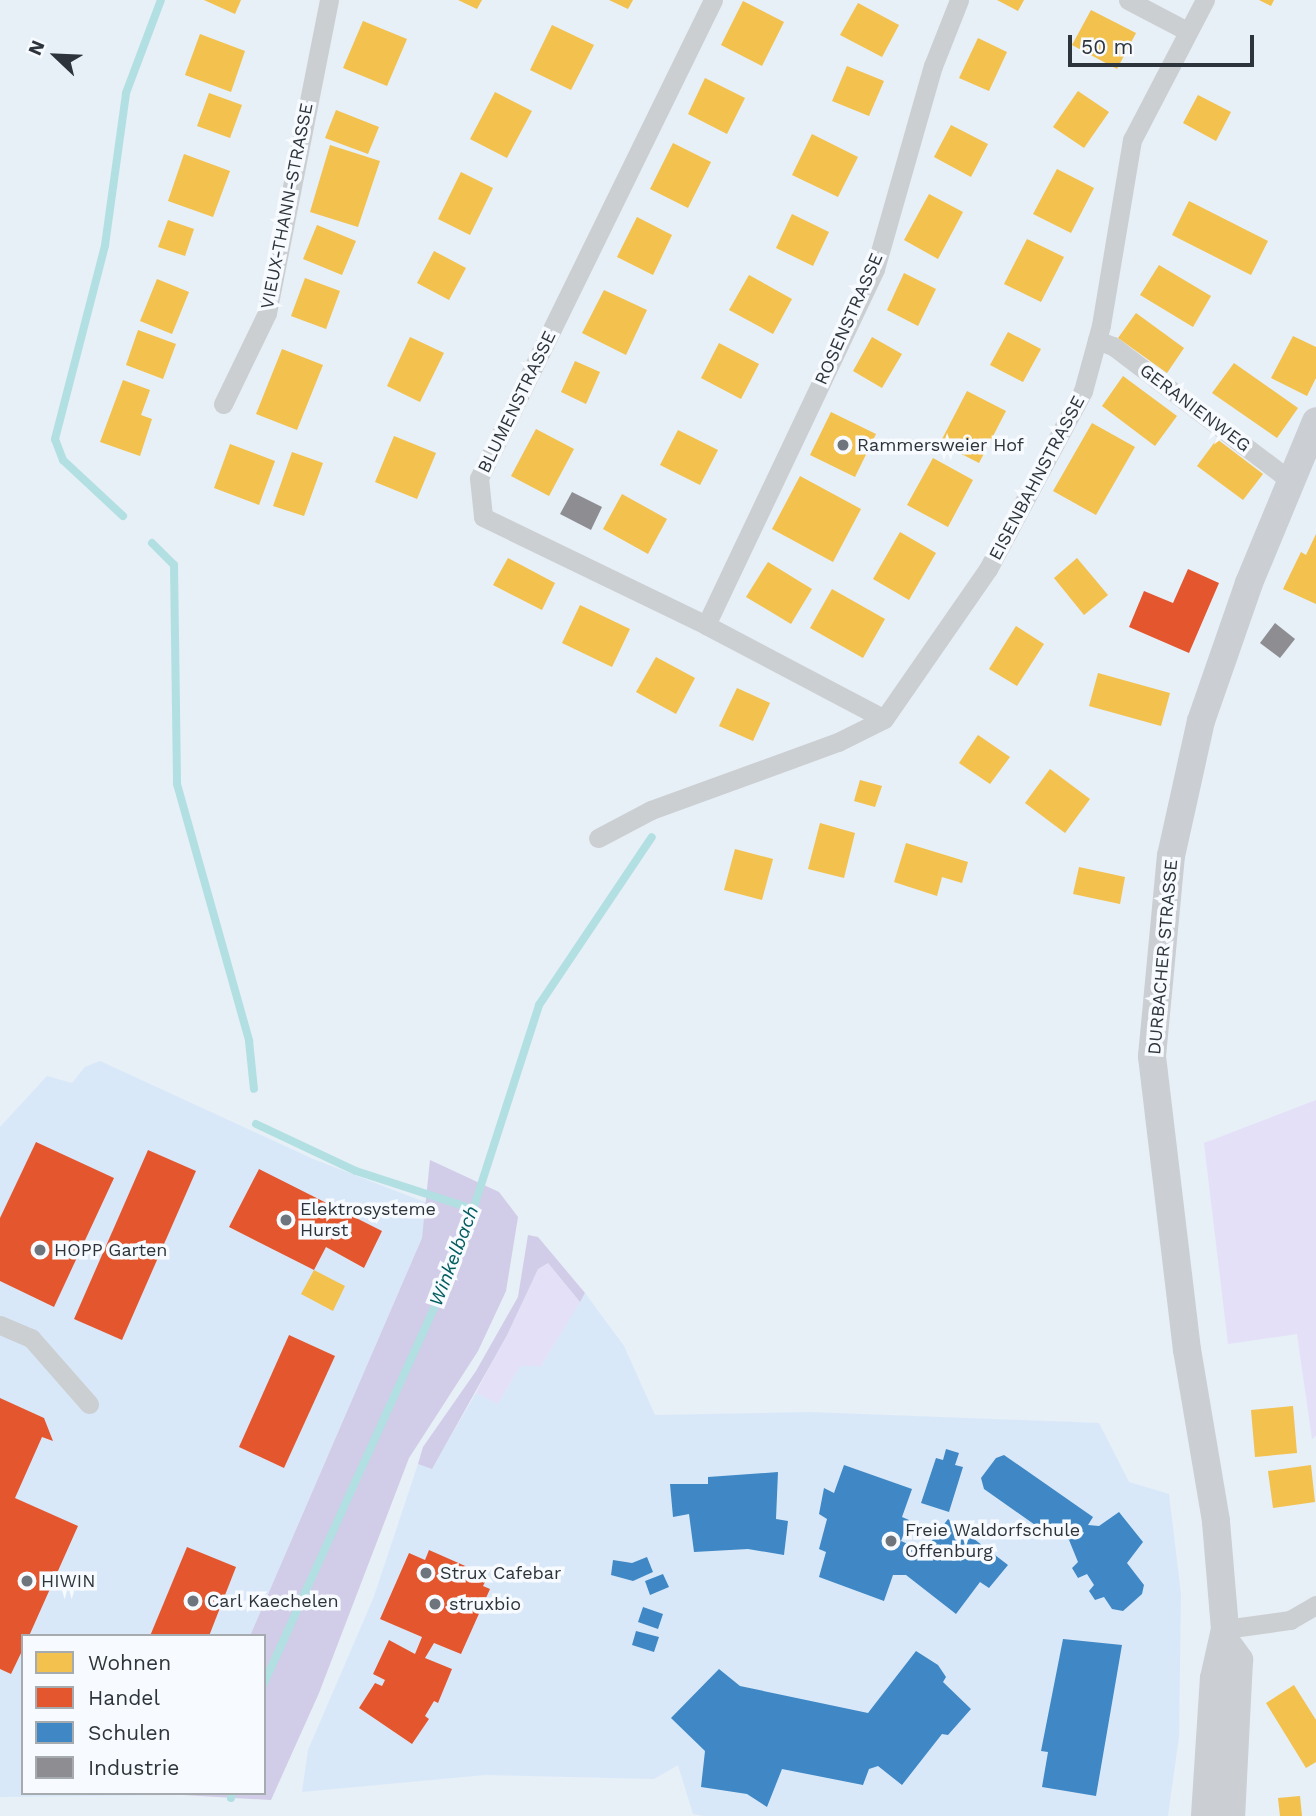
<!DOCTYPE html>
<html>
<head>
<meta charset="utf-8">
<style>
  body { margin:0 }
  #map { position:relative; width:1316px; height:1816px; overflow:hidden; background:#e7eff7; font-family:"Work Sans",sans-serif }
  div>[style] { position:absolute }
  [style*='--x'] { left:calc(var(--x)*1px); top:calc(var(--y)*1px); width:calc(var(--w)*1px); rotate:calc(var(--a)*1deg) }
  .built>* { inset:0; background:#d8e8f9 }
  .green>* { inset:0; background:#e4e0f8 }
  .forest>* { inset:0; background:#d1cce7 }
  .homes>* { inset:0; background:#f2c14e }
  .shops>* { inset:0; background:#e4572e }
  .schools>* { inset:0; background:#3f88c5 }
  .industry>* { inset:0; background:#8d8d92 }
  .stream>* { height:8px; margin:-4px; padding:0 4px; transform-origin:4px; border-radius:4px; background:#b2e0e2 }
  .street>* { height:19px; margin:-9.5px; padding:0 9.5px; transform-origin:9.5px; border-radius:9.5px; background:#cccfd2 }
  .secondary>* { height:28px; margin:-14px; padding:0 14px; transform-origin:14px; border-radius:14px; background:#cbced2 }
  .dots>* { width:19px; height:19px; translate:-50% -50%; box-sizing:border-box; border:4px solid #f7fafe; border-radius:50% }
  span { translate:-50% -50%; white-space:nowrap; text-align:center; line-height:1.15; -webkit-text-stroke:7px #f7fafe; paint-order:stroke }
  .street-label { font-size:18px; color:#2d343b }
  .poi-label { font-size:18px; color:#2d343b }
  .left { translate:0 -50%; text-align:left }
  .water-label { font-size:19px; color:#005c5e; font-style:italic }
  .legend { position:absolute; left:21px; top:1634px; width:245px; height:161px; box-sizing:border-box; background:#f7fafe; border:2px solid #a6abb0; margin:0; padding:9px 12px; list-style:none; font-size:21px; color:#2d343b }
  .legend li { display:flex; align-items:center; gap:14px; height:35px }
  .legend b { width:35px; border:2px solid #a6abb0 }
  .north { position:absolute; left:21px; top:21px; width:70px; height:70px; -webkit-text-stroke:5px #f7fafe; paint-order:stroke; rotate:293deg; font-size:19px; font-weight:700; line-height:28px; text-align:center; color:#2d343b }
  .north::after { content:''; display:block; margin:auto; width:24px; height:32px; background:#2d343b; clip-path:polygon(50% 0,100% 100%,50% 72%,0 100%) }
  .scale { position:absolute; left:1068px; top:35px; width:186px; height:32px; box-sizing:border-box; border:4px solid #2d343b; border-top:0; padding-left:9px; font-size:21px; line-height:24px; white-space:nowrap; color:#2d343b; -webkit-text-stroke:5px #f7fafe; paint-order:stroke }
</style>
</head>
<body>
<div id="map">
  <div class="built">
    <div style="clip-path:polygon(100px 1061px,313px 1159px,427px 1203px,422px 1238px,250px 1636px,23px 1636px,23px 1793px,183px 1795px,0 1797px,0 1127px,47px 1076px,72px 1083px,85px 1067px)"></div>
    <div style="clip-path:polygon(585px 1293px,624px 1346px,655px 1415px,809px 1412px,1099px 1423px,1129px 1482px,1169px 1494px,1181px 1594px,1179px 1737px,1168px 1816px,704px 1816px,693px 1814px,678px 1765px,654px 1779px,485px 1775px,302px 1792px,308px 1750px,373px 1599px,418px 1464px,432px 1468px,476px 1393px,498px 1404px,520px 1366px,541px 1366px)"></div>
  </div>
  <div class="green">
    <div style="clip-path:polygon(1316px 1100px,1316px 1436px,1312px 1439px,1297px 1334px,1228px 1344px,1204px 1143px)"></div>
    <div style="clip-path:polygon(548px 1263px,580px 1302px,541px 1366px,520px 1366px,498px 1404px,476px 1393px,538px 1269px)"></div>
  </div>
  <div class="forest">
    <div style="clip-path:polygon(430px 1160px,499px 1192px,518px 1217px,506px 1291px,478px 1351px,409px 1458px,319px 1693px,271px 1800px,183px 1795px,264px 1793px,264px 1636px,250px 1636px,422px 1238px)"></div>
    <div style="clip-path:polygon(528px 1235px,538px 1237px,585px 1293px,580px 1302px,548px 1263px,538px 1269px,507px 1335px,432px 1469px,418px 1464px,423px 1447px,476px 1371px,518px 1297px)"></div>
  </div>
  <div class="homes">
    <div style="clip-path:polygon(204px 0,241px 0,235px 14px)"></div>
    <div style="clip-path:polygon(458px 0,482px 0,477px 9px)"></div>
    <div style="clip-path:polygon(609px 0,633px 0,628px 9px)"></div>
    <div style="clip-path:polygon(997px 0,1024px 0,1018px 11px)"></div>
    <div style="clip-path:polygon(1259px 0,1274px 0,1271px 6px)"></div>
    <div style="clip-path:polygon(743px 1px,784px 22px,762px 66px,721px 45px)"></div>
    <div style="clip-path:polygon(858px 3px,899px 25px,882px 57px,840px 35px)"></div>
    <div style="clip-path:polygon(1091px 10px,1136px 33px,1117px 69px,1072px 45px)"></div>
    <div style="clip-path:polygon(363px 21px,407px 39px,387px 86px,343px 68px)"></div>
    <div style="clip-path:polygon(552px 25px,594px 45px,571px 90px,530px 70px)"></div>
    <div style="clip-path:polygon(200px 34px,245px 51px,231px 92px,185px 75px)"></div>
    <div style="clip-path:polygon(978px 38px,1007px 52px,989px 91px,959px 78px)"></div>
    <div style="clip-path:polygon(847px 66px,884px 81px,869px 116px,832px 101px)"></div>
    <div style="clip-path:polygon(705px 78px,745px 98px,727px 134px,688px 114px)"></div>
    <div style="clip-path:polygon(1078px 91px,1109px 112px,1084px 148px,1053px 127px)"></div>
    <div style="clip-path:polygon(495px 92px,532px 111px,507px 158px,470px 139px)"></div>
    <div style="clip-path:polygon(209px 93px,242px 105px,230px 138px,197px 126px)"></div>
    <div style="clip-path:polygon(1198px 95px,1231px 112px,1216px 141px,1183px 123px)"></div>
    <div style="clip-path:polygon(336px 110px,379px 127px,368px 154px,325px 138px)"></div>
    <div style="clip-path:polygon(951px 125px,988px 144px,971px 177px,934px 157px)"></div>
    <div style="clip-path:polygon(812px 134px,858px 157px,838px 197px,792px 175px)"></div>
    <div style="clip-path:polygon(673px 143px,711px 162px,688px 208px,650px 189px)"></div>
    <div style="clip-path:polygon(330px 145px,380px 161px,358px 227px,310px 212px)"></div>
    <div style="clip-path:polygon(184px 154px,230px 171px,213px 217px,168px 201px)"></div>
    <div style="clip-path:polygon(1057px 169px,1094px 188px,1071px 233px,1033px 214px)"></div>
    <div style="clip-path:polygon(461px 172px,493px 188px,470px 235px,438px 219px)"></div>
    <div style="clip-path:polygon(929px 194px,963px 212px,938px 259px,904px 240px)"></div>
    <div style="clip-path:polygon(1189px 201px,1268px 241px,1251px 275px,1172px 235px)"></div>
    <div style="clip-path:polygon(792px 214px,829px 232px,813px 266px,776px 248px)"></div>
    <div style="clip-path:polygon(637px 217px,672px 235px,653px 275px,617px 257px)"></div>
    <div style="clip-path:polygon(168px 220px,194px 229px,185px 256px,158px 247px)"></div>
    <div style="clip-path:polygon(317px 225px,356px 241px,342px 275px,303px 259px)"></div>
    <div style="clip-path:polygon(1027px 239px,1064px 257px,1041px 302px,1004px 284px)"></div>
    <div style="clip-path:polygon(434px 251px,466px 268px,449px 300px,417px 283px)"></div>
    <div style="clip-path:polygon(1159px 265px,1211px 296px,1193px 327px,1140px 295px)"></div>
    <div style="clip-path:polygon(904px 273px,936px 289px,918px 326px,887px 310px)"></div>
    <div style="clip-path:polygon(749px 275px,792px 299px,773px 334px,729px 310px)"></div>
    <div style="clip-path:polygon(305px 278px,340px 291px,326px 329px,291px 316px)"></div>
    <div style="clip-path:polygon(157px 279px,189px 292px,172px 334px,140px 321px)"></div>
    <div style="clip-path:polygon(604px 290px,647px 310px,626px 355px,582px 333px)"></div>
    <div style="clip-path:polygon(1136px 313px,1184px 348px,1167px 373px,1118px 338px)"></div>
    <div style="clip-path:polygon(138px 330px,176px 344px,163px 379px,126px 365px)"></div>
    <div style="clip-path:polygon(1008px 332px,1041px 349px,1023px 382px,990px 365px)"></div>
    <div style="clip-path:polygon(1293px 336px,1316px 347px,1316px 378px,1307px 396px,1271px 378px)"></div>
    <div style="clip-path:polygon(410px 337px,444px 353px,420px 402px,387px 386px)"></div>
    <div style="clip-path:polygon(872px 337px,902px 354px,882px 388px,853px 371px)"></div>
    <div style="clip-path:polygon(719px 343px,759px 364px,741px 399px,701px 378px)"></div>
    <div style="clip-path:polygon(282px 349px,323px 365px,297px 430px,256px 414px)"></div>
    <div style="clip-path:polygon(575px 361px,600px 372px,586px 404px,561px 392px)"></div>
    <div style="clip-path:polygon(1234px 363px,1298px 408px,1277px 438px,1212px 393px)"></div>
    <div style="clip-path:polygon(1123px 376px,1177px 416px,1155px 446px,1102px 406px)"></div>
    <div style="clip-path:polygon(123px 380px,150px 390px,141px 415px,152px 419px,140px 456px,100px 442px)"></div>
    <div style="clip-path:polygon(967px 391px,1006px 411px,979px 463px,940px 443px)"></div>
    <div style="clip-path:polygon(831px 412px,876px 434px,855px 477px,810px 455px)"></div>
    <div style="clip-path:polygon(1092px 423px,1135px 447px,1096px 515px,1053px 491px)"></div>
    <div style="clip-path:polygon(536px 429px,574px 449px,549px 496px,511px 476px)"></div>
    <div style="clip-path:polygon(678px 430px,718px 450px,700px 485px,660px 465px)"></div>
    <div style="clip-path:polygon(394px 436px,436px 453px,417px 499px,375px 482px)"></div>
    <div style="clip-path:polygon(1217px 439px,1263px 474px,1243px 500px,1197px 466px)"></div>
    <div style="clip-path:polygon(230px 444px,275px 461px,259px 505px,214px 488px)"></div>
    <div style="clip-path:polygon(292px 452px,323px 463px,304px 516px,273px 506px)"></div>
    <div style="clip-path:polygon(933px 458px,973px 480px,948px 527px,907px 505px)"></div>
    <div style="clip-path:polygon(800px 476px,861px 509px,833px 562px,772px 529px)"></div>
    <div style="clip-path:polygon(622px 494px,667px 519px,648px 554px,603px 529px)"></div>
    <div style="clip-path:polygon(900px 532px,936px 553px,909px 600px,873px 579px)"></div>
    <div style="clip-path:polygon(1316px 534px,1316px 604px,1283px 589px,1301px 552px,1306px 555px)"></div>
    <div style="clip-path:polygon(508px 558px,555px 583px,542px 610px,493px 585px)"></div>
    <div style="clip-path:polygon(1077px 558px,1108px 595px,1084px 615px,1054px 578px)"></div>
    <div style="clip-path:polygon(768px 562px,812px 589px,791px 624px,746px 597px)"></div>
    <div style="clip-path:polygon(832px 589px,885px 619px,863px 658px,810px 628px)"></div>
    <div style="clip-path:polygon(580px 605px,630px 629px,612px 667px,562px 643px)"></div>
    <div style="clip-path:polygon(1016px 626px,1044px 644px,1017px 686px,989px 669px)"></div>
    <div style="clip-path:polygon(656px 657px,695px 678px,676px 714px,636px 692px)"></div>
    <div style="clip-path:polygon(1098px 673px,1170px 693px,1161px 726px,1089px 706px)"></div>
    <div style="clip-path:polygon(737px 688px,770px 703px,753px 741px,719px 726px)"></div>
    <div style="clip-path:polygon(978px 735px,1010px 757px,990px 784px,959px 763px)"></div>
    <div style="clip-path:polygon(1050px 769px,1090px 799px,1065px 833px,1025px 803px)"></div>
    <div style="clip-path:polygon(860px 780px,882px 786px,875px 807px,854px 801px)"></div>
    <div style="clip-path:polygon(820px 823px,855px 833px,844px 878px,808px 869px)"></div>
    <div style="clip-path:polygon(906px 843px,968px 862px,962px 883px,942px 877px,937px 896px,894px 882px)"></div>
    <div style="clip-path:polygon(735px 849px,773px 859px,762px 900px,724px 890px)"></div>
    <div style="clip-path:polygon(1079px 867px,1125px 877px,1120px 904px,1073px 894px)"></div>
    <div style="clip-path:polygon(314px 1270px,345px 1286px,333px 1311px,301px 1294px)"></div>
    <div style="clip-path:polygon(1293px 1406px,1297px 1453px,1255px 1457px,1251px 1410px)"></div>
    <div style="clip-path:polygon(1311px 1465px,1315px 1502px,1273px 1508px,1268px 1471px)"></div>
    <div style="clip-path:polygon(1294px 1685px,1316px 1720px,1316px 1762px,1306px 1768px,1266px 1703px)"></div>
    <div style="clip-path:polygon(1300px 1796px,1302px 1816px,1280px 1816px,1278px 1798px)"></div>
  </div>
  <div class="shops">
    <div style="clip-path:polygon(1188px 569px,1219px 583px,1189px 653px,1129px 627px,1144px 591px,1173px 603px)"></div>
    <div style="clip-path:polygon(36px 1142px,114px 1178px,54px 1307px,0 1281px,0 1218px)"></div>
    <div style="clip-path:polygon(148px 1150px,196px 1171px,122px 1340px,74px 1319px)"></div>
    <div style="clip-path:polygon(259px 1169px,382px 1231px,364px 1268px,326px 1247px,314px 1270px,229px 1227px)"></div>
    <div style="clip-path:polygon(289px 1335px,335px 1356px,284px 1468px,239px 1447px)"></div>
    <div style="clip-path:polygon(0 1398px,44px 1418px,53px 1441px,42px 1437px,15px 1498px,78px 1526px,29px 1636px,23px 1636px,23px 1649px,11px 1674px,0 1669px)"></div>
    <div style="clip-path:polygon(187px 1547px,236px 1567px,209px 1636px,150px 1636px)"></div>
    <div style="clip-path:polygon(429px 1550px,488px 1576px,483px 1586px,490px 1589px,461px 1654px,434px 1643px,425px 1658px,452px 1669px,438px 1703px,434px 1701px,425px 1716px,429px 1719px,412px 1744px,359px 1708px,375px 1683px,382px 1686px,385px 1680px,373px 1674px,389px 1640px,415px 1654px,422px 1637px,380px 1619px,409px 1553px,425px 1560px)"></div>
  </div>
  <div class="schools">
    <div style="clip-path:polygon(946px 1449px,959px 1453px,955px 1465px,963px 1467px,949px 1512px,921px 1503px,936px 1458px,943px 1460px)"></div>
    <div style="clip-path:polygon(1004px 1455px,1093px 1517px,1088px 1525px,1099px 1526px,1119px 1512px,1143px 1542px,1127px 1563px,1144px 1585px,1142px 1594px,1123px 1611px,1112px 1609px,1104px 1597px,1095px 1600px,1089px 1591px,1094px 1585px,1087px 1574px,1078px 1578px,1072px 1568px,1078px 1562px,1069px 1540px,1050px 1524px,1038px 1527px,984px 1489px,981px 1478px,996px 1458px)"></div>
    <div style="clip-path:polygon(844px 1465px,912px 1489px,902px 1517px,909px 1520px,901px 1541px,924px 1551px,948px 1519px,1008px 1565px,989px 1588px,980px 1582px,956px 1614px,906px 1575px,893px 1575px,884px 1601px,819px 1577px,826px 1552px,819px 1549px,827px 1519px,819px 1514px,824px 1488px,834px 1493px)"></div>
    <div style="clip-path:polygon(778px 1472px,776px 1519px,788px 1521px,784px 1555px,748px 1549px,694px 1552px,689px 1514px,673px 1517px,670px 1484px,708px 1484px,708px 1477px)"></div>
    <div style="clip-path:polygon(647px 1557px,653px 1572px,633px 1581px,611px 1575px,613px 1560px,632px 1563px)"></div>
    <div style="clip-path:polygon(663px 1574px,669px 1587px,650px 1595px,645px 1581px)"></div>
    <div style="clip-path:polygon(643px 1607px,663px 1614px,658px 1629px,638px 1622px)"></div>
    <div style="clip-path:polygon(636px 1631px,659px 1637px,654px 1652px,632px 1645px)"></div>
    <div style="clip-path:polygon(1063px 1639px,1122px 1645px,1096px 1796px,1042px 1787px,1048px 1752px,1041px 1751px)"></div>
    <div style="clip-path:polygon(916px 1651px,938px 1665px,946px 1677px,943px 1682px,971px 1709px,948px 1735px,942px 1734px,902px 1785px,878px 1766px,869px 1769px,863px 1785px,782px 1769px,767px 1807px,747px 1794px,701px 1787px,705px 1751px,671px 1718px,719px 1669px,740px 1686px,868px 1713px)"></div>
  </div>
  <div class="industry">
    <div style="clip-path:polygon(572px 492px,602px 507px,591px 530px,560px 514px)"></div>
    <div style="clip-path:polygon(1275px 623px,1295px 639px,1280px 658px,1260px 643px)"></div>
  </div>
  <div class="stream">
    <div style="--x:123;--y:516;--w:82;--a:-137"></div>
    <div style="--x:63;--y:460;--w:22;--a:-111"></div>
    <div style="--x:55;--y:439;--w:200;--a:-75.5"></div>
    <div style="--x:105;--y:245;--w:153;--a:-82.1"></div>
    <div style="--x:126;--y:93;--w:99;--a:-69.4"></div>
    <div style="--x:152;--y:543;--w:31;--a:45"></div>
    <div style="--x:174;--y:565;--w:219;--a:89.2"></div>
    <div style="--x:177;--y:784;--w:267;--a:74.3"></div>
    <div style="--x:249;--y:1041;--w:48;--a:84.1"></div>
    <div style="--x:256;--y:1124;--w:110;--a:25.2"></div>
    <div style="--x:356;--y:1171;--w:123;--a:18"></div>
    <div style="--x:264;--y:1683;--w:472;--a:-65.6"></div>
    <div style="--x:459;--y:1253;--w:261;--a:-72.1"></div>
    <div style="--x:539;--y:1005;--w:202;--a:-56.1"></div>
    <div style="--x:231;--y:1798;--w:5;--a:-79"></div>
  </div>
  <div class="street">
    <div style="--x:713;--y:0;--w:532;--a:116.08"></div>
    <div style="--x:479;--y:478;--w:39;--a:84"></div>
    <div style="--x:483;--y:517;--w:248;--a:25.8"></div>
    <div style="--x:706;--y:625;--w:201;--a:27.8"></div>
    <div style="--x:1128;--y:0;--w:67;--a:27.7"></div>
    <div style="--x:1097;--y:340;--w:17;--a:21"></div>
    <div style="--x:1113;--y:346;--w:223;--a:37.2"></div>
    <div style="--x:223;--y:404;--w:101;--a:-64.2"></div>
    <div style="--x:267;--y:313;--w:319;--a:-78.8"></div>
    <div style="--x:706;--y:625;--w:394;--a:-64.6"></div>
    <div style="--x:875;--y:269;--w:211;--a:-74.1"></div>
    <div style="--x:933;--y:66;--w:71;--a:-68.5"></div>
    <div style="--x:598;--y:838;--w:60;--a:-27.8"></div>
    <div style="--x:651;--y:810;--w:199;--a:-20"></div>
    <div style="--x:838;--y:742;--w:51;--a:-26.6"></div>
    <div style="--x:884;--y:719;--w:183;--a:-55.3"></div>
    <div style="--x:988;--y:569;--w:202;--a:-61.9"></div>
    <div style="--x:1083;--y:391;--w:68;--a:-74.7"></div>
    <div style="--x:1101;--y:325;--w:188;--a:-80.5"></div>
    <div style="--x:1132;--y:140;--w:158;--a:-62.5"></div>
    <div style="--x:0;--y:1325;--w:34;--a:23"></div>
    <div style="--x:31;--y:1338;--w:88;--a:48.7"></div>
    <div style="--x:1225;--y:1629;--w:66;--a:-7.9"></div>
    <div style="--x:1290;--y:1620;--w:30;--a:-30"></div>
  </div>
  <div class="secondary">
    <div style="--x:1224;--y:1639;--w:26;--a:54"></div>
    <div style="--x:1239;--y:1660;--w:156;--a:92.9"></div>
    <div style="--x:1205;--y:1816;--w:138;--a:-86.3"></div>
    <div style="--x:1214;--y:1678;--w:50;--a:-77.3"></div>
    <div style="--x:1225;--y:1629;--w:108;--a:-94.8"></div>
    <div style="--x:1216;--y:1521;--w:173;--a:-99.6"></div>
    <div style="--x:1187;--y:1350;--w:296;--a:-96.8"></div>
    <div style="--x:1152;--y:1056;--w:201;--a:-84.6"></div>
    <div style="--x:1171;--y:856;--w:138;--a:-77.5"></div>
    <div style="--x:1201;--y:721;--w:146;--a:-70.8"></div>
    <div style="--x:1249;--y:583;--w:175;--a:-67.5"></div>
  </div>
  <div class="dots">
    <div style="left:843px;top:445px;background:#6e757d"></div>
    <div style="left:286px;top:1220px;background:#6e757d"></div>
    <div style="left:40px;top:1250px;background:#6e757d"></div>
    <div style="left:891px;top:1541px;background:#6e757d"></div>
    <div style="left:426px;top:1573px;background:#6e757d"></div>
    <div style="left:27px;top:1581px;background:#6e757d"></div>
    <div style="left:193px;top:1601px;background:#6e757d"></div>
    <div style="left:435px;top:1604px;background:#6e757d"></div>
  </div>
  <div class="street-label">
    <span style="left:287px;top:206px;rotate:-79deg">VIEUX-THANN-STRASSE</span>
    <span style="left:849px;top:319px;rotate:-66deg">ROSENSTRASSE</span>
    <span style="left:517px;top:402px;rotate:-64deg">BLUMENSTRASSE</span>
    <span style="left:1195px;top:408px;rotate:37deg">GERANIENWEG</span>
    <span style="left:1037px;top:478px;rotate:-62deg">EISENBAHNSTRASSE</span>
    <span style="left:1163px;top:957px;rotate:-85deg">DURBACHER STRASSE</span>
  </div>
  <div class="poi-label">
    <span class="left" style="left:857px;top:445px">Rammersweier Hof</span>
    <span class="left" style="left:300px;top:1220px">Elektrosysteme<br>Hurst</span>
    <span class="left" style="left:54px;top:1250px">HOPP Garten</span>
    <span class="left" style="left:905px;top:1541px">Freie Waldorfschule<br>Offenburg</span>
    <span class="left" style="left:440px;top:1573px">Strux Cafebar</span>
    <span class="left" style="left:41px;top:1581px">HIWIN</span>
    <span class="left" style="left:207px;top:1601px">Carl Kaechelen</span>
    <span class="left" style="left:449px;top:1604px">struxbio</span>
  </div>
  <div class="water-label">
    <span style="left:454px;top:1256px;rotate:-69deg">Winkelbach</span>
  </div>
  <ul class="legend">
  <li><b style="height:19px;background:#f2c14e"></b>Wohnen</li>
  <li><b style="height:19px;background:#e4572e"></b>Handel</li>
  <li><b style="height:19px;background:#3f88c5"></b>Schulen</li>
  <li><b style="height:19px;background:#8d8d92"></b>Industrie</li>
  </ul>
  <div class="north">N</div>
  <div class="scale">50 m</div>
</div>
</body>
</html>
